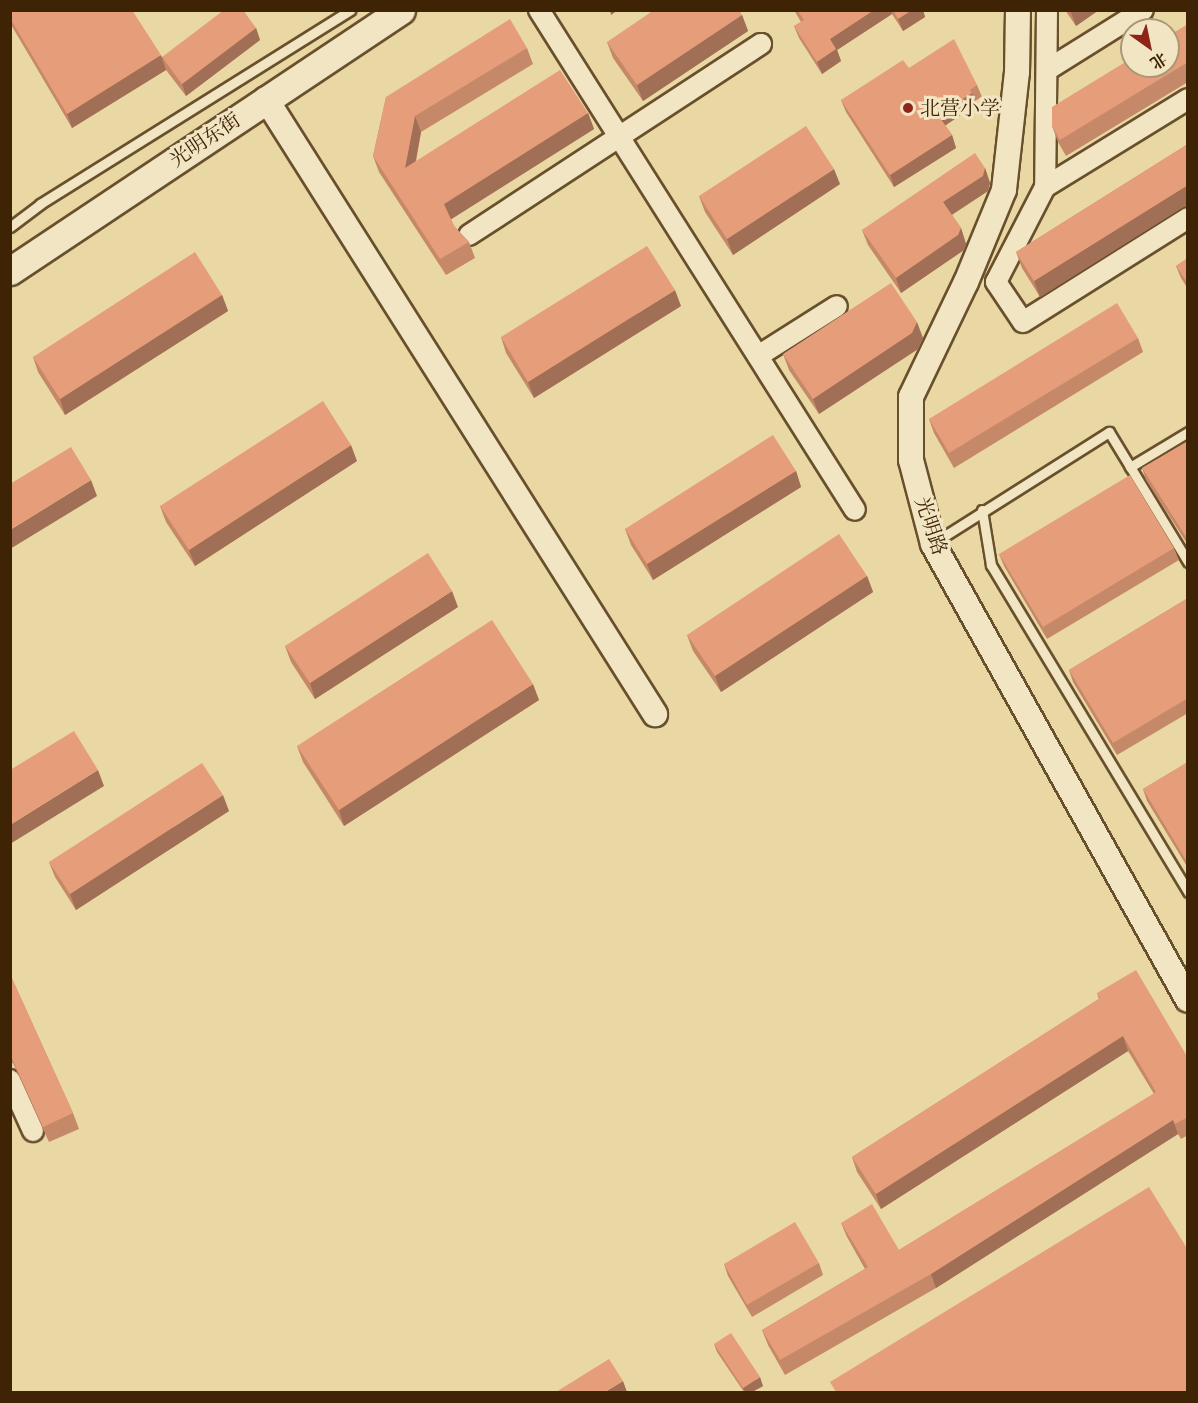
<!DOCTYPE html>
<html>
<head>
<meta charset="utf-8">
<style>
  body { margin:0 }
  #map { position:relative; width:1198px; height:1403px; overflow:hidden; background:#e9d7a4; font-family:"Libre Caslon Text","Noto Serif SC",serif }
  div>[style] { position:absolute }
  [style*='--x'] { left:calc(var(--x)*1px); top:calc(var(--y)*1px); width:calc(var(--w)*1px); rotate:calc(var(--a)*1deg) }
  .roads { filter:drop-shadow(2px 0 #69502c) drop-shadow(-2px 0 #69502c) drop-shadow(0 2px #69502c) drop-shadow(0 -2px #69502c) }
  .service>* { height:9px; margin:-4.5px; padding:0 4.5px; transform-origin:4.5px; border-radius:4.5px; background:#f1e5c4 }
  .minor>* { height:20px; margin:-10px; padding:0 10px; transform-origin:10px; border-radius:10px; background:#f1e5c4 }
  .tertiary>* { height:24px; margin:-12px; padding:0 12px; transform-origin:12px; border-radius:12px; background:#f1e5c4 }
  .secondary>* { height:27px; margin:-13.5px; padding:0 13.5px; transform-origin:13.5px; border-radius:13.5px; background:#f1e5c4 }
  .wall>* { inset:0; background:#c58868 }
  .shaded-wall>* { inset:0; background:#a06f55 }
  .building>* { inset:0; background:#e59e79 }
  .dots>* { width:16px; height:16px; translate:-50% -50%; box-sizing:border-box; border:3px solid #f1e5c4; border-radius:50% }
  span { translate:-50% -50%; white-space:nowrap; text-align:center; line-height:1.15; -webkit-text-stroke:6px #f1e5c4; paint-order:stroke }
  .poi-label { font-size:20px; color:#3e2304 }
  .left { translate:0 -50%; text-align:left }
  .street-label { font-size:20px; color:#3e2304 }
  .frame { position:absolute; inset:0; border:12px solid #3e2304; pointer-events:none }
  .north { position:absolute; left:1120px; top:18px; width:60px; height:60px; box-sizing:border-box; background:#f1e5c4; border:2px solid #a99777; border-radius:50%; rotate:147deg; font-size:16px; font-weight:700; line-height:24px; text-align:center; color:#3e2304 }
  .north::after { content:''; display:block; margin:auto; width:21px; height:27px; background:#8f2418; clip-path:polygon(50% 0,100% 100%,50% 72%,0 100%) }
</style>
</head>
<body>
<div id="map">
  <div class="roads">
    <div class="service">
      <div style="--x:10;--y:227;--w:38;--a:-37"></div>
      <div style="--x:40;--y:204;--w:366;--a:-32"></div>
      <div style="--x:1130;--y:467;--w:68;--a:-31.1"></div>
      <div style="--x:982;--y:510;--w:56;--a:80.7"></div>
      <div style="--x:991;--y:565;--w:382;--a:58.9"></div>
      <div style="--x:935;--y:542;--w:206;--a:-32.3"></div>
      <div style="--x:1109;--y:432;--w:152;--a:58.7"></div>
    </div>
    <div class="minor">
      <div style="--x:539;--y:10;--w:591;--a:57.71"></div>
      <div style="--x:1047;--y:10;--w:177;--a:90.6"></div>
      <div style="--x:1045;--y:187;--w:107;--a:117.3"></div>
      <div style="--x:996;--y:282;--w:48;--a:56"></div>
      <div style="--x:1023;--y:322;--w:195;--a:-32.2"></div>
      <div style="--x:1047;--y:70;--w:113;--a:-32"></div>
      <div style="--x:1045;--y:187;--w:168;--a:-31.6"></div>
      <div style="--x:469;--y:235;--w:349;--a:-33.2"></div>
      <div style="--x:758;--y:356;--w:93;--a:-32.3"></div>
      <div style="--x:10;--y:1080;--w:56;--a:65.7"></div>
    </div>
    <div class="tertiary">
      <div style="--x:1018;--y:10;--w:62;--a:90.9"></div>
      <div style="--x:1017;--y:72;--w:119;--a:96.3"></div>
      <div style="--x:1004;--y:190;--w:100;--a:112.4"></div>
      <div style="--x:966;--y:282;--w:127;--a:115.6"></div>
      <div style="--x:911;--y:397;--w:63;--a:90"></div>
      <div style="--x:911;--y:460;--w:87;--a:75.3"></div>
      <div style="--x:933;--y:544;--w:522;--a:60.79"></div>
      <div style="--x:266;--y:99;--w:728;--a:57.69"></div>
    </div>
    <div class="secondary">
      <div style="--x:10;--y:271;--w:470;--a:-33.7"></div>
    </div>
  </div>
  <div class="wall">
    <div style="clip-path:polygon(10px 10px,162px 57px,256px 28px,260px 40px,186px 96px,166px 70px,72px 128px,10px 23px)"></div>
    <div style="clip-path:polygon(794px 10px,923px 10px,925px 17px,903px 31px,892px 14px,837px 50px,841px 61px,822px 74px,799px 38px,794px 26px,801px 22px)"></div>
    <div style="clip-path:polygon(1065px 10px,1099px 10px,1076px 26px)"></div>
    <div style="clip-path:polygon(742px 15px,748px 31px,643px 101px,613px 58px,607px 42px)"></div>
    <div style="clip-path:polygon(1188px 24px,1188px 82px,1066px 156px,1058px 142px,1052px 126px)"></div>
    <div style="clip-path:polygon(527px 48px,533px 64px,421px 132px,416px 162px,588px 113px,594px 129px,451px 219px,454px 226px,469px 242px,475px 258px,446px 275px,379px 172px,373px 156px,386px 97px)"></div>
    <div style="clip-path:polygon(909px 68px,977px 85px,982px 97px,975px 101px,976px 105px,945px 125px,952px 135px,956px 148px,894px 187px,846px 112px,841px 100px)"></div>
    <div style="clip-path:polygon(1188px 144px,1188px 204px,1040px 297px,1022px 268px,1016px 252px)"></div>
    <div style="clip-path:polygon(985px 168px,990px 183px,988px 191px,952px 215px,961px 228px,966px 244px,964px 250px,901px 293px,868px 245px,862px 230px)"></div>
    <div style="clip-path:polygon(840px 184px,733px 255px,705px 212px,699px 196px)"></div>
    <div style="clip-path:polygon(1188px 258px,1188px 289px,1181px 278px,1176px 266px)"></div>
    <div style="clip-path:polygon(222px 295px,228px 311px,65px 415px,38px 372px,33px 357px)"></div>
    <div style="clip-path:polygon(681px 306px,534px 398px,506px 353px,501px 337px)"></div>
    <div style="clip-path:polygon(923px 338px,918px 349px,819px 414px,789px 370px,783px 354px)"></div>
    <div style="clip-path:polygon(1138px 338px,1143px 352px,954px 468px,934px 433px,929px 419px)"></div>
    <div style="clip-path:polygon(1188px 441px,1188px 545px,1146px 480px,1142px 468px)"></div>
    <div style="clip-path:polygon(357px 461px,195px 566px,166px 522px,160px 506px)"></div>
    <div style="clip-path:polygon(796px 471px,801px 487px,653px 580px,631px 545px,625px 529px)"></div>
    <div style="clip-path:polygon(1174px 548px,1179px 560px,1047px 639px,1004px 566px,999px 554px)"></div>
    <div style="clip-path:polygon(867px 576px,873px 592px,721px 692px,693px 651px,687px 635px)"></div>
    <div style="clip-path:polygon(1188px 598px,1188px 713px,1117px 755px,1073px 682px,1069px 670px)"></div>
    <div style="clip-path:polygon(458px 607px,315px 699px,291px 662px,285px 646px)"></div>
    <div style="clip-path:polygon(539px 700px,344px 826px,303px 762px,297px 746px)"></div>
    <div style="clip-path:polygon(1188px 762px,1188px 868px,1147px 801px,1143px 789px)"></div>
    <div style="clip-path:polygon(229px 811px,76px 910px,55px 877px,49px 862px)"></div>
    <div style="clip-path:polygon(10px 974px,73px 1113px,79px 1129px,49px 1142px,13px 1063px,10px 1064px)"></div>
    <div style="clip-path:polygon(1097px 993px,1188px 1058px,1188px 1135px,1181px 1139px,1178px 1134px,936px 1288px,785px 1375px,768px 1345px,762px 1330px,865px 1269px,847px 1237px,841px 1223px,899px 1250px,1154px 1094px,1128px 1051px,881px 1209px,857px 1172px,852px 1157px,1099px 999px)"></div>
    <div style="clip-path:polygon(819px 1263px,823px 1275px,752px 1317px,728px 1276px,724px 1264px)"></div>
    <div style="clip-path:polygon(714px 1344px,763px 1386px,752px 1392px,744px 1392px,717px 1352px)"></div>
  </div>
  <div class="shaded-wall">
    <div style="clip-path:polygon(610px 10px,618px 10px,611px 15px)"></div>
    <div style="clip-path:polygon(874px 10px,891px 10px,892px 14px,837px 50px,841px 61px,822px 74px,817px 62px,830px 39px)"></div>
    <div style="clip-path:polygon(912px 10px,923px 10px,925px 17px,903px 31px,898px 19px)"></div>
    <div style="clip-path:polygon(1070px 10px,1099px 10px,1076px 26px)"></div>
    <div style="clip-path:polygon(742px 15px,748px 31px,643px 101px,637px 85px)"></div>
    <div style="clip-path:polygon(256px 28px,260px 40px,186px 96px,182px 84px)"></div>
    <div style="clip-path:polygon(161px 55px,166px 70px,72px 128px,67px 114px)"></div>
    <div style="clip-path:polygon(972px 93px,976px 105px,943px 127px,938px 115px)"></div>
    <div style="clip-path:polygon(588px 113px,594px 129px,450px 220px,444px 204px)"></div>
    <div style="clip-path:polygon(415px 116px,421px 132px,411px 184px,405px 168px)"></div>
    <div style="clip-path:polygon(952px 135px,956px 148px,894px 187px,890px 175px)"></div>
    <div style="clip-path:polygon(985px 168px,990px 183px,988px 191px,948px 217px,943px 202px)"></div>
    <div style="clip-path:polygon(834px 169px,840px 184px,733px 255px,727px 239px)"></div>
    <div style="clip-path:polygon(1188px 185px,1188px 204px,1040px 297px,1034px 281px)"></div>
    <div style="clip-path:polygon(961px 228px,966px 244px,964px 250px,901px 293px,896px 278px)"></div>
    <div style="clip-path:polygon(675px 290px,681px 306px,534px 398px,528px 382px)"></div>
    <div style="clip-path:polygon(222px 295px,228px 311px,65px 415px,60px 399px)"></div>
    <div style="clip-path:polygon(917px 322px,923px 338px,918px 349px,819px 414px,813px 399px)"></div>
    <div style="clip-path:polygon(351px 445px,357px 461px,195px 566px,189px 550px)"></div>
    <div style="clip-path:polygon(796px 471px,801px 487px,653px 580px,647px 564px)"></div>
    <div style="clip-path:polygon(91px 480px,97px 496px,10px 549px,10px 530px)"></div>
    <div style="clip-path:polygon(867px 576px,873px 592px,721px 692px,715px 676px)"></div>
    <div style="clip-path:polygon(452px 591px,458px 607px,315px 699px,310px 683px)"></div>
    <div style="clip-path:polygon(533px 684px,539px 700px,344px 826px,339px 810px)"></div>
    <div style="clip-path:polygon(98px 770px,104px 786px,10px 844px,10px 825px)"></div>
    <div style="clip-path:polygon(223px 795px,229px 811px,76px 910px,70px 894px)"></div>
    <div style="clip-path:polygon(1123px 1036px,1128px 1051px,881px 1209px,876px 1194px)"></div>
    <div style="clip-path:polygon(1173px 1120px,1178px 1134px,936px 1288px,931px 1274px)"></div>
    <div style="clip-path:polygon(760px 1377px,763px 1386px,752px 1392px,745px 1392px,743px 1388px)"></div>
    <div style="clip-path:polygon(623px 1381px,627px 1392px,605px 1392px)"></div>
  </div>
  <div class="building">
    <div style="clip-path:polygon(10px 10px,132px 10px,161px 55px,67px 114px,10px 18px)"></div>
    <div style="clip-path:polygon(224px 10px,243px 10px,256px 28px,182px 84px,162px 57px)"></div>
    <div style="clip-path:polygon(654px 10px,739px 10px,742px 15px,637px 85px,607px 42px)"></div>
    <div style="clip-path:polygon(797px 10px,874px 10px,830px 39px,836px 49px,817px 62px,794px 26px,804px 20px)"></div>
    <div style="clip-path:polygon(893px 10px,912px 10px,898px 19px)"></div>
    <div style="clip-path:polygon(510px 19px,527px 48px,415px 116px,405px 168px,560px 70px,588px 113px,444px 204px,454px 226px,469px 242px,440px 259px,373px 156px,386px 97px)"></div>
    <div style="clip-path:polygon(1188px 24px,1188px 62px,1060px 140px,1052px 126px,1052px 107px,1132px 58px,1132px 66px,1168px 66px,1168px 36px)"></div>
    <div style="clip-path:polygon(954px 39px,977px 85px,970px 90px,972px 93px,938px 115px,952px 135px,890px 175px,841px 100px,903px 60px,909px 68px)"></div>
    <div style="clip-path:polygon(806px 126px,834px 169px,727px 239px,699px 196px)"></div>
    <div style="clip-path:polygon(1188px 144px,1188px 185px,1034px 281px,1016px 252px)"></div>
    <div style="clip-path:polygon(975px 153px,985px 168px,983px 176px,943px 202px,961px 228px,958px 235px,896px 278px,862px 230px)"></div>
    <div style="clip-path:polygon(647px 246px,675px 290px,528px 382px,501px 337px)"></div>
    <div style="clip-path:polygon(195px 252px,222px 295px,60px 399px,33px 357px)"></div>
    <div style="clip-path:polygon(1188px 258px,1188px 284px,1176px 266px)"></div>
    <div style="clip-path:polygon(891px 283px,917px 322px,912px 333px,813px 399px,783px 354px)"></div>
    <div style="clip-path:polygon(1117px 303px,1138px 338px,949px 453px,929px 419px)"></div>
    <div style="clip-path:polygon(323px 401px,351px 445px,189px 550px,160px 506px)"></div>
    <div style="clip-path:polygon(773px 435px,796px 471px,647px 564px,625px 529px)"></div>
    <div style="clip-path:polygon(1188px 441px,1188px 540px,1142px 468px)"></div>
    <div style="clip-path:polygon(71px 447px,91px 480px,10px 530px,10px 484px)"></div>
    <div style="clip-path:polygon(1130px 475px,1174px 548px,1043px 627px,999px 554px)"></div>
    <div style="clip-path:polygon(839px 534px,867px 576px,715px 676px,687px 635px)"></div>
    <div style="clip-path:polygon(428px 553px,452px 591px,310px 683px,285px 646px)"></div>
    <div style="clip-path:polygon(1188px 598px,1188px 698px,1113px 743px,1069px 670px)"></div>
    <div style="clip-path:polygon(492px 620px,533px 684px,339px 810px,297px 746px)"></div>
    <div style="clip-path:polygon(74px 731px,98px 770px,10px 825px,10px 770px)"></div>
    <div style="clip-path:polygon(1188px 762px,1188px 862px,1187px 862px,1143px 789px)"></div>
    <div style="clip-path:polygon(202px 763px,223px 795px,70px 894px,49px 862px)"></div>
    <div style="clip-path:polygon(1136px 970px,1188px 1058px,1188px 1117px,1175px 1124px,1173px 1120px,931px 1274px,780px 1360px,762px 1330px,868px 1267px,841px 1223px,872px 1204px,899px 1250px,1156px 1092px,1123px 1036px,876px 1194px,852px 1157px,1100px 998px,1097px 993px)"></div>
    <div style="clip-path:polygon(10px 974px,73px 1113px,43px 1127px,10px 1054px)"></div>
    <div style="clip-path:polygon(1149px 1187px,1188px 1250px,1188px 1392px,836px 1392px,830px 1382px)"></div>
    <div style="clip-path:polygon(795px 1222px,819px 1263px,747px 1305px,724px 1264px)"></div>
    <div style="clip-path:polygon(731px 1333px,760px 1377px,743px 1388px,714px 1344px)"></div>
    <div style="clip-path:polygon(609px 1359px,623px 1381px,605px 1392px,556px 1392px)"></div>
  </div>
  <div class="dots">
    <div style="left:908px;top:108px;background:#8f2418"></div>
  </div>
  <div class="poi-label">
    <span class="left" style="left:920px;top:108px">北营小学</span>
  </div>
  <div class="street-label">
    <span style="left:205px;top:140px;rotate:-34deg">光明东街</span>
    <span style="left:931px;top:526px;rotate:71deg">光明路</span>
  </div>
  <div class="frame"></div>
  <div class="north">北</div>
</div>
</body>
</html>
